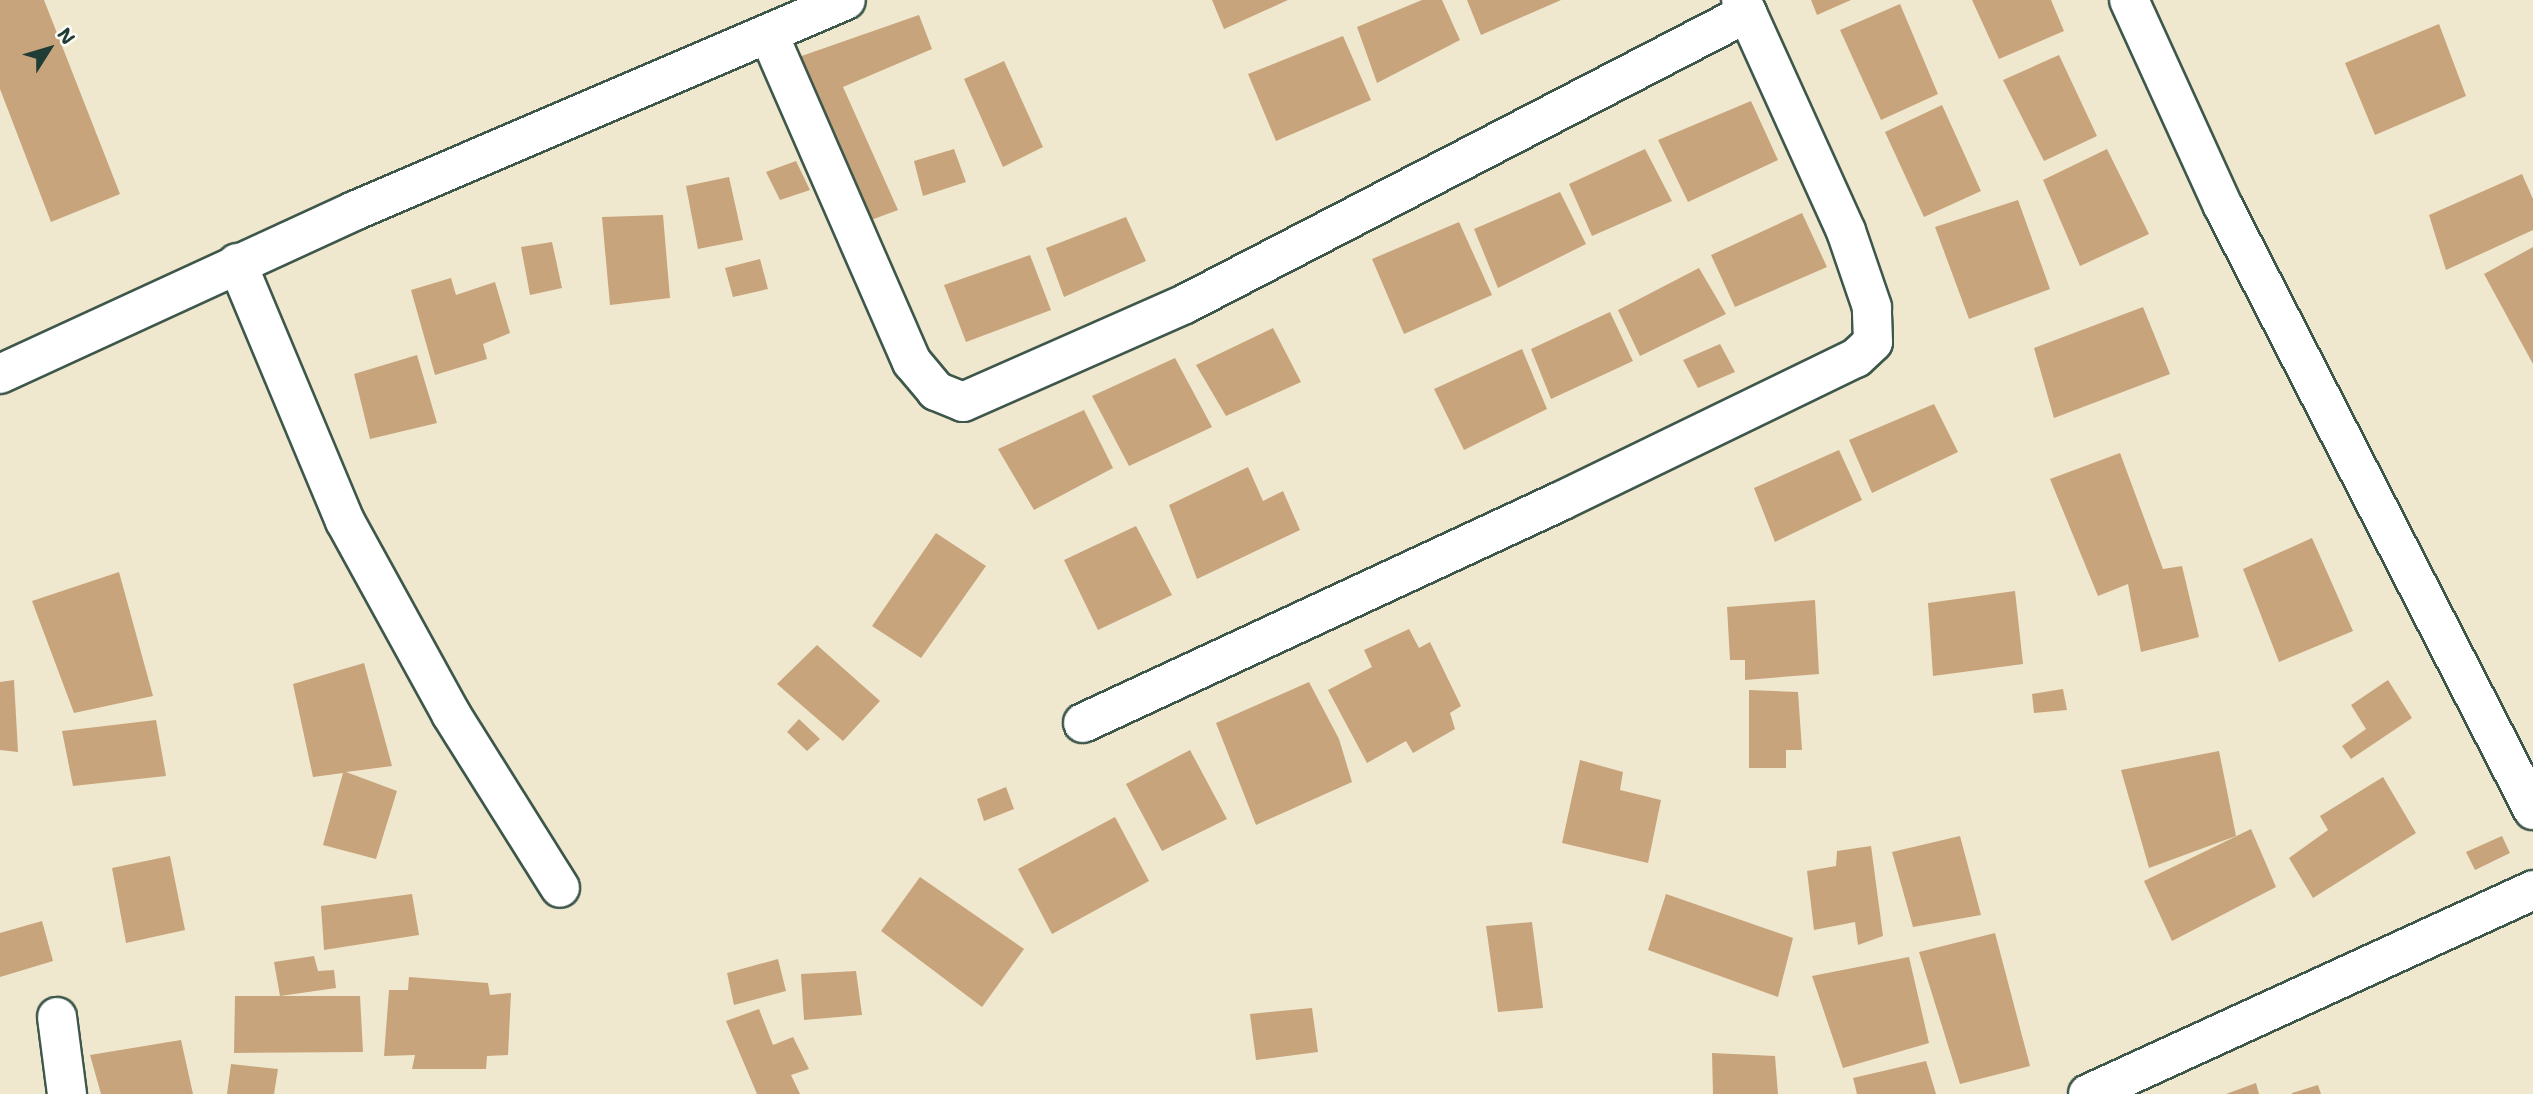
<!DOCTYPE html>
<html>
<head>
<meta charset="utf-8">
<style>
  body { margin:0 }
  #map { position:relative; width:2533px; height:1094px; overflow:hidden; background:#f0e8ce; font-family:"Shantell Sans",sans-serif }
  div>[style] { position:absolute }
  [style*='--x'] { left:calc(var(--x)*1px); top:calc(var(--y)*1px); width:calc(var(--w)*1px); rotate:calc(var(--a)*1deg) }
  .building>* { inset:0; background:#c7a47b }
  .roads { filter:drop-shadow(2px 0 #3e574b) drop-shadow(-2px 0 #3e574b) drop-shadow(0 2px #3e574b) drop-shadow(0 -2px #3e574b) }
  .street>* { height:38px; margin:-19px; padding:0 19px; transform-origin:19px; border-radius:19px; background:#fff }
  .secondary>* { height:38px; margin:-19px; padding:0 19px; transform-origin:19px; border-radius:19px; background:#fff }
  span { translate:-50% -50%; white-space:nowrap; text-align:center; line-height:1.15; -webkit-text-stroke:7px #fdfcf7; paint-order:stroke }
  .north { position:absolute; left:14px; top:14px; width:70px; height:70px; -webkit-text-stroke:5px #fdfcf7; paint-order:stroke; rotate:53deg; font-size:19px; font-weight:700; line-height:28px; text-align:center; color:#1f3d34 }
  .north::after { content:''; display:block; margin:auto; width:24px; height:32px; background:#1f3d34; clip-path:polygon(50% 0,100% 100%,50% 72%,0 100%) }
</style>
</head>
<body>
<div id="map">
  <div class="building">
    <div style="clip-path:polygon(0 0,44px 0,120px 194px,51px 222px,0 89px)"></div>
    <div style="clip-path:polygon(1212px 0,1288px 0,1224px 29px)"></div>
    <div style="clip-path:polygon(1422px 0,1442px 0,1460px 40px,1377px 83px,1357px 27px)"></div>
    <div style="clip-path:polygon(1467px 0,1561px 0,1481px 35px)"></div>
    <div style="clip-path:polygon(1811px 0,1851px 0,1817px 15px)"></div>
    <div style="clip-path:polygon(1972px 0,2051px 0,2064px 31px,1999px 59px)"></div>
    <div style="clip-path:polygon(1900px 4px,1938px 94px,1881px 120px,1840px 30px)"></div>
    <div style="clip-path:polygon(919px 15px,932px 49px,843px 87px,898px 210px,863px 223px,793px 59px)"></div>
    <div style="clip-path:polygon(2439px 24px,2466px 96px,2375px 135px,2345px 63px)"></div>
    <div style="clip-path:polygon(1343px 36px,1371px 100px,1276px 141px,1248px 74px)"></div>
    <div style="clip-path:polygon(2059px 55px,2097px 136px,2044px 161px,2003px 80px)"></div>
    <div style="clip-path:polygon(1004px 61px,1043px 147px,1003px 167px,964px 79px)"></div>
    <div style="clip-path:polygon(1751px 101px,1778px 160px,1688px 202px,1658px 140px)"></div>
    <div style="clip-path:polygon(1942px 105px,1981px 191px,1924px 217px,1885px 132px)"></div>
    <div style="clip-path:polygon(954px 149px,966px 182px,923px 196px,914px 161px)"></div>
    <div style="clip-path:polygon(1645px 149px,1672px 201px,1592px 236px,1569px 184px)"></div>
    <div style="clip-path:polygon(2107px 149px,2149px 234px,2080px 266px,2043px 180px)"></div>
    <div style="clip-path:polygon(796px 161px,810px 190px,780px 200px,766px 172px)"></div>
    <div style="clip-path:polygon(2522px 174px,2533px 199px,2533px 230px,2446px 270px,2429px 215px)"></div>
    <div style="clip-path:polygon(729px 177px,743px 240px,698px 249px,686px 186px)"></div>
    <div style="clip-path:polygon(1560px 192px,1586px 244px,1498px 288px,1474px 229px)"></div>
    <div style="clip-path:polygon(2018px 200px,2050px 289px,1969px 319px,1935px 227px)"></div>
    <div style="clip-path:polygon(1802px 213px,1827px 267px,1735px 307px,1711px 255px)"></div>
    <div style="clip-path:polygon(663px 215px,670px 298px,610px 305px,602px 217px)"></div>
    <div style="clip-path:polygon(1126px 217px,1146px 261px,1064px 297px,1046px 248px)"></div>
    <div style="clip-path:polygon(1459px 222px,1492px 295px,1404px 334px,1372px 259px)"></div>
    <div style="clip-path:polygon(552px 242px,562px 288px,530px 295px,521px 247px)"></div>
    <div style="clip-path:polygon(2533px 247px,2533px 364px,2484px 274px)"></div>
    <div style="clip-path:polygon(1030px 255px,1051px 310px,966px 342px,944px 285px)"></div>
    <div style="clip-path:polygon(760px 259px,768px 289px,733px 297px,725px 268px)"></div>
    <div style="clip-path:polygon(1699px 268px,1726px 314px,1640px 356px,1618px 310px)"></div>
    <div style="clip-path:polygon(451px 278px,456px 295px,495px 282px,510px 333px,483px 344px,487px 359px,435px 375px,411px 290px)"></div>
    <div style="clip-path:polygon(2143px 307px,2170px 374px,2054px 418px,2034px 348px)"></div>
    <div style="clip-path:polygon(1610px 312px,1633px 361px,1551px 399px,1531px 349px)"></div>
    <div style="clip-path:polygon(1273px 328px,1301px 382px,1226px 416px,1196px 365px)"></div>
    <div style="clip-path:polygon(1720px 344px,1735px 372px,1698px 388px,1683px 360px)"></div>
    <div style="clip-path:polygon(1522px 349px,1547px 409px,1464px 450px,1434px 389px)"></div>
    <div style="clip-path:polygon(417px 355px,437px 423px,370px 439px,354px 374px)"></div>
    <div style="clip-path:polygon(1175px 358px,1212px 427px,1129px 466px,1092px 396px)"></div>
    <div style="clip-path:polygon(1934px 404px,1958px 452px,1872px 493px,1849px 440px)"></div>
    <div style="clip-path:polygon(1084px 410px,1113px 468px,1034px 510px,998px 449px)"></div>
    <div style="clip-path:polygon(1839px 450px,1862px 500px,1775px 542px,1754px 488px)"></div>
    <div style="clip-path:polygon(2120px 453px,2163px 569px,2182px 566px,2199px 637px,2141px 652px,2128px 584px,2098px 596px,2050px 479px)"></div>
    <div style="clip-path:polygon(1248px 467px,1263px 501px,1283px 491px,1300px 530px,1197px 579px,1169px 505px)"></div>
    <div style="clip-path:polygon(1136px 526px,1172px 595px,1098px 630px,1064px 560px)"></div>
    <div style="clip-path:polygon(936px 533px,986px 566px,921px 658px,872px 626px)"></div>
    <div style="clip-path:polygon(2312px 538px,2353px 631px,2279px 662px,2243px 569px)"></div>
    <div style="clip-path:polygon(119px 572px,153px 696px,74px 713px,32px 601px)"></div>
    <div style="clip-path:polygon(2015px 591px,2023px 664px,1933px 676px,1928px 603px)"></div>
    <div style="clip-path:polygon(1815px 600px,1819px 674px,1745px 680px,1745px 660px,1730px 660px,1727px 607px)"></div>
    <div style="clip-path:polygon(1409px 629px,1419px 648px,1430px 642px,1461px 706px,1450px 713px,1455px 729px,1413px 753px,1406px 741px,1367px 763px,1328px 690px,1372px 667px,1364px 650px)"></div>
    <div style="clip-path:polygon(817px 645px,880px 701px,843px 741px,777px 684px)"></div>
    <div style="clip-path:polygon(364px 663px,392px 766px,346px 772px,397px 791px,376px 859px,323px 845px,343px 773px,313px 777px,293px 684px)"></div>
    <div style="clip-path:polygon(14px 680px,18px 752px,0 750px,0 682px)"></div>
    <div style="clip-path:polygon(2388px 680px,2412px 718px,2351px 759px,2342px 746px,2366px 729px,2351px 705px)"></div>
    <div style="clip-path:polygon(1309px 682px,1339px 739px,1352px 782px,1256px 825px,1216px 723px)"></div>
    <div style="clip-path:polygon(2063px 689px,2067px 710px,2034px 713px,2032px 694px)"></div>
    <div style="clip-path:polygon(1749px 690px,1798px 692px,1802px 750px,1786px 750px,1786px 768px,1749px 768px)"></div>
    <div style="clip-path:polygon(799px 719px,820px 739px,807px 751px,787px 732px)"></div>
    <div style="clip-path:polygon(156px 720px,166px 776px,73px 786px,62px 731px)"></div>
    <div style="clip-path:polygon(1190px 750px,1227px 819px,1162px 851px,1126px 784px)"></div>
    <div style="clip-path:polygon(2219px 751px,2236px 836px,2149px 868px,2121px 770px)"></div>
    <div style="clip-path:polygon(1580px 760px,1623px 772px,1620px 790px,1661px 800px,1648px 863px,1562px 843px)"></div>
    <div style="clip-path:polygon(2383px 777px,2416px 833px,2313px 898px,2289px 858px,2328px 830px,2320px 816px)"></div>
    <div style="clip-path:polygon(1006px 787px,1014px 809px,984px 821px,977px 799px)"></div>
    <div style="clip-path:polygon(1115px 817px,1149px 881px,1052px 934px,1018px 869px)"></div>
    <div style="clip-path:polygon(2251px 829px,2276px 887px,2172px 941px,2144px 881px)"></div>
    <div style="clip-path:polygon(1960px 836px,1981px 915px,1913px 927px,1892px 852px)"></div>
    <div style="clip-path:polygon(2502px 836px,2510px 853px,2475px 870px,2466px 852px)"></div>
    <div style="clip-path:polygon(1871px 846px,1883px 936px,1858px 945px,1855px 922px,1814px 930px,1807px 871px,1836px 866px,1837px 851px)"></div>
    <div style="clip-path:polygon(170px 856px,185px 930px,126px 943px,112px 868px)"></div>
    <div style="clip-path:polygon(920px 877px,1024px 949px,982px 1007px,881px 931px)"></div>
    <div style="clip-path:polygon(412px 894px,419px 935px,324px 950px,321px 906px)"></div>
    <div style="clip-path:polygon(1666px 894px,1793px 938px,1778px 997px,1648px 950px)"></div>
    <div style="clip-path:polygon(42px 921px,53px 961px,0 977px,0 933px)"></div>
    <div style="clip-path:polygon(1532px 922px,1543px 1008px,1498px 1012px,1486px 926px)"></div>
    <div style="clip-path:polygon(1995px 933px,2030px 1066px,1960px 1084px,1919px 952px)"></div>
    <div style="clip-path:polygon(314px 956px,318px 971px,334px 970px,336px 988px,280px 996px,274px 962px)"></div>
    <div style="clip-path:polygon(1909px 957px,1929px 1043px,1843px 1068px,1812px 976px)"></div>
    <div style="clip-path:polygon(778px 959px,786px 991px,734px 1005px,727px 973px)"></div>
    <div style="clip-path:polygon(856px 971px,862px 1015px,804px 1020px,801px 974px)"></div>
    <div style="clip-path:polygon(409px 977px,488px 983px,490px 995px,511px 993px,508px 1055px,487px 1056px,486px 1069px,412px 1069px,415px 1055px,384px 1056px,389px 990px,408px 990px)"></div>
    <div style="clip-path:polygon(235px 996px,360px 996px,363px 1052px,234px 1053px)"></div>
    <div style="clip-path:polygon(1312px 1008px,1318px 1052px,1256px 1060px,1250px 1014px)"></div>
    <div style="clip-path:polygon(759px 1009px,773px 1045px,793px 1037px,809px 1069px,791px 1075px,800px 1094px,757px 1094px,726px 1021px)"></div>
    <div style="clip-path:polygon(181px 1040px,193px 1094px,101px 1094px,90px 1055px)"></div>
    <div style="clip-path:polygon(1712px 1053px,1775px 1056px,1778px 1094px,1713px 1094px)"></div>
    <div style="clip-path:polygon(1926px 1061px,1936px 1094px,1857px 1094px,1853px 1078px)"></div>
    <div style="clip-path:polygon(231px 1064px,278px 1069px,274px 1094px,227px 1094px)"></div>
    <div style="clip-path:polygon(2256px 1083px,2259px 1094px,2226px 1094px)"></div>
    <div style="clip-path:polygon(2318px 1085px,2321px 1094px,2292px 1094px,2292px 1093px)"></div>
  </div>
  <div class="roads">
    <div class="street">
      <div style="--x:769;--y:35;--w:357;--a:66.4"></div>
      <div style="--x:912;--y:362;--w:38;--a:50"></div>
      <div style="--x:936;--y:391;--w:29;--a:22"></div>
      <div style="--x:963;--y:402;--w:243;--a:-23.8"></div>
      <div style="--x:1185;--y:304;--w:633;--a:-27.37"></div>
      <div style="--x:237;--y:263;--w:280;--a:67.3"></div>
      <div style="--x:345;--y:521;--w:220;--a:61.2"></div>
      <div style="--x:451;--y:714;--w:205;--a:57.9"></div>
      <div style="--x:1083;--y:723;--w:527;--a:-24.91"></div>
      <div style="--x:1561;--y:501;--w:328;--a:-25.9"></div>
      <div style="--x:1856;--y:358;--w:23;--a:-43"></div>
      <div style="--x:1873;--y:342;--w:35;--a:-92"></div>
      <div style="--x:1872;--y:307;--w:80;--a:-108.9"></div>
      <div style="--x:1846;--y:231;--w:254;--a:-114.4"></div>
      <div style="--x:57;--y:1017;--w:78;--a:82.6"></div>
      <div style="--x:2088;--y:1094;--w:490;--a:-24.6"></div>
    </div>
    <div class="secondary">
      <div style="--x:2129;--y:0;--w:226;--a:65.5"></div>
      <div style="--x:2223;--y:206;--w:679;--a:62.83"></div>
      <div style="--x:0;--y:374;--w:390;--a:-24.7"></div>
      <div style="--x:354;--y:211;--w:535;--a:-23.21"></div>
    </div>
  </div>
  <div class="north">N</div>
</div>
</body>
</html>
